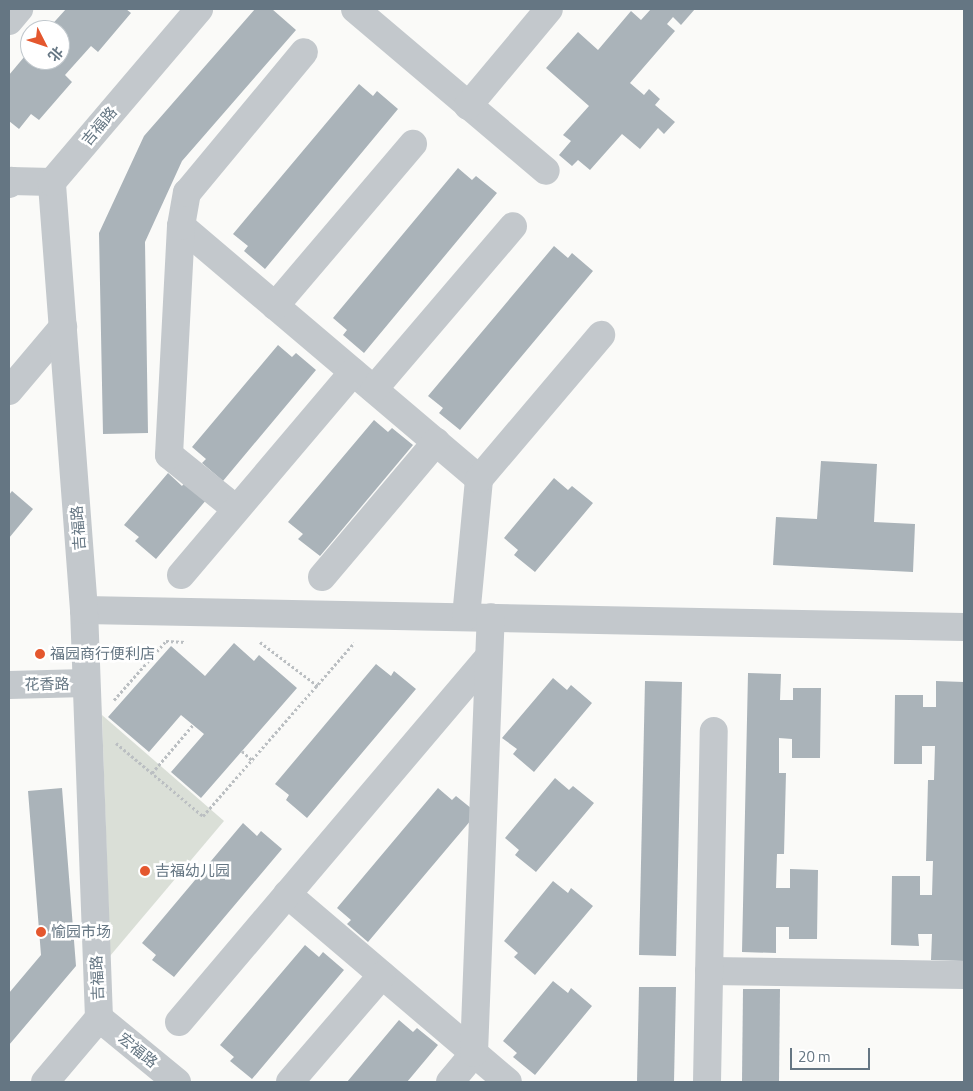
<!DOCTYPE html>
<html>
<head>
<meta charset="utf-8">
<style>
  body { margin:0 }
  #map { position:relative; width:973px; height:1091px; overflow:hidden; background:#fafaf8; font-family:"Titillium Web","Noto Sans SC",sans-serif }
  div>[style] { position:absolute }
  [style*='--x'] { left:calc(var(--x)*1px); top:calc(var(--y)*1px); width:calc(var(--w)*1px); rotate:calc(var(--a)*1deg) }
  .green>* { inset:0; background:#dadfd7 }
  .building>* { inset:0; background:#aab3b9 }
  .path>* { height:3px; margin-top:-1.5px; transform-origin:0; background:repeating-linear-gradient(90deg,#bbbfc2 0 2.5px,transparent 0 5px) }
  .minor>* { height:28px; margin:-14px; padding:0 14px; transform-origin:14px; border-radius:14px; background:#c3c8cc }
  .dots>* { width:14px; height:14px; translate:-50% -50%; box-sizing:border-box; border:2px solid #fff; border-radius:50% }
  span { translate:-50% -50%; white-space:nowrap; text-align:center; line-height:1.15; -webkit-text-stroke:5px #fff; paint-order:stroke }
  .street-label { font-size:15px; color:#657683 }
  .poi-label { font-size:15px; color:#657683 }
  .left { translate:0 -50%; text-align:left }
  .frame { position:absolute; inset:0; border:10px solid #657683; pointer-events:none }
  .north { position:absolute; left:20px; top:20px; width:50px; height:50px; box-sizing:border-box; background:#fff; border:1px solid #c1c8cd; border-radius:50%; rotate:131deg; font-size:14px; font-weight:700; line-height:20px; text-align:center; color:#657683 }
  .north::after { content:''; display:block; margin:auto; width:18px; height:22px; background:#e4572e; clip-path:polygon(50% 0,100% 100%,50% 72%,0 100%) }
  .scale { position:absolute; left:790px; top:1048px; width:80px; height:22px; box-sizing:border-box; border:2px solid #657683; border-top:0; padding-left:6px; font-size:15px; line-height:18px; white-space:nowrap; color:#657683; -webkit-text-stroke:4px #fff; paint-order:stroke }
</style>
</head>
<body>
<div id="map">
  <div class="green">
    <div style="clip-path:polygon(102px 715px,224px 821px,110px 956px)"></div>
  </div>
  <div class="building">
    <div style="clip-path:polygon(66px 9px,126px 9px,131px 13px,98px 52px,91px 46px,65px 75px,72px 82px,39px 120px,31px 114px,19px 129px,9px 121px,9px 75px,30px 50px,30px 60px,60px 60px,60px 30px,47px 30px)"></div>
    <div style="clip-path:polygon(255px 9px,272px 9px,296px 30px,182px 161px,145px 242px,148px 433px,103px 434px,99px 233px,144px 136px)"></div>
    <div style="clip-path:polygon(651px 9px,695px 9px,681px 25px,673px 17px,667px 24px,675px 31px,630px 83px,644px 95px,649px 89px,660px 99px,655px 105px,675px 122px,664px 134px,658px 128px,640px 149px,622px 134px,590px 170px,578px 160px,572px 166px,559px 155px,571px 141px,563px 135px,589px 106px,546px 68px,578px 32px,598px 50px,631px 11px,641px 20px)"></div>
    <div style="clip-path:polygon(359px 84px,373px 96px,377px 91px,398px 109px,265px 269px,244px 251px,248px 246px,233px 234px)"></div>
    <div style="clip-path:polygon(458px 168px,472px 180px,476px 176px,497px 193px,364px 353px,343px 335px,347px 330px,333px 318px)"></div>
    <div style="clip-path:polygon(554px 246px,568px 258px,572px 253px,593px 271px,460px 430px,439px 413px,443px 408px,428px 396px)"></div>
    <div style="clip-path:polygon(278px 345px,292px 357px,296px 353px,316px 370px,223px 481px,202px 463px,206px 459px,192px 447px)"></div>
    <div style="clip-path:polygon(374px 420px,388px 432px,392px 428px,413px 445px,320px 556px,298px 539px,303px 534px,288px 522px)"></div>
    <div style="clip-path:polygon(821px 461px,877px 464px,874px 522px,915px 524px,913px 572px,773px 565px,776px 517px,817px 519px)"></div>
    <div style="clip-path:polygon(168px 473px,182px 486px,186px 481px,207px 499px,156px 559px,135px 541px,139px 537px,124px 525px)"></div>
    <div style="clip-path:polygon(554px 478px,568px 490px,572px 486px,593px 503px,535px 572px,514px 555px,518px 550px,504px 538px)"></div>
    <div style="clip-path:polygon(12px 491px,33px 509px,9px 538px,9px 495px)"></div>
    <div style="clip-path:polygon(234px 643px,254px 661px,259px 655px,297px 688px,201px 798px,171px 772px,204px 734px,181px 715px,149px 752px,108px 717px,171px 646px,205px 676px)"></div>
    <div style="clip-path:polygon(376px 664px,391px 676px,394px 671px,416px 689px,307px 818px,286px 800px,289px 795px,275px 784px)"></div>
    <div style="clip-path:polygon(748px 673px,781px 674px,780px 700px,793px 700px,793px 688px,821px 688px,820px 758px,792px 758px,792px 739px,779px 738px,779px 773px,786px 773px,784px 854px,777px 854px,776px 888px,790px 888px,790px 869px,818px 870px,817px 939px,789px 939px,789px 927px,776px 927px,776px 953px,742px 952px)"></div>
    <div style="clip-path:polygon(553px 678px,567px 690px,571px 685px,592px 703px,534px 772px,513px 754px,517px 749px,502px 738px)"></div>
    <div style="clip-path:polygon(645px 681px,682px 682px,676px 956px,639px 955px)"></div>
    <div style="clip-path:polygon(936px 681px,964px 682px,964px 961px,931px 960px,932px 934px,918px 934px,919px 946px,891px 945px,892px 876px,920px 876px,920px 895px,932px 895px,933px 861px,926px 861px,928px 780px,934px 780px,935px 746px,922px 746px,922px 764px,894px 764px,895px 695px,923px 695px,923px 707px,936px 707px)"></div>
    <div style="clip-path:polygon(555px 778px,569px 790px,573px 786px,594px 803px,536px 872px,515px 855px,519px 850px,505px 838px)"></div>
    <div style="clip-path:polygon(62px 788px,76px 966px,9px 1045px,9px 993px,41px 955px,28px 791px)"></div>
    <div style="clip-path:polygon(438px 788px,452px 800px,456px 796px,477px 813px,368px 942px,347px 924px,351px 920px,337px 908px)"></div>
    <div style="clip-path:polygon(243px 823px,257px 836px,261px 831px,282px 849px,174px 977px,152px 960px,156px 955px,142px 943px)"></div>
    <div style="clip-path:polygon(553px 881px,568px 893px,571px 888px,593px 906px,535px 975px,514px 957px,518px 953px,504px 941px)"></div>
    <div style="clip-path:polygon(305px 945px,319px 957px,323px 952px,344px 970px,252px 1079px,230px 1061px,234px 1057px,220px 1045px)"></div>
    <div style="clip-path:polygon(553px 981px,568px 993px,571px 988px,592px 1006px,535px 1075px,513px 1057px,517px 1053px,503px 1041px)"></div>
    <div style="clip-path:polygon(639px 987px,676px 987px,674px 1082px,637px 1082px)"></div>
    <div style="clip-path:polygon(743px 989px,780px 989px,779px 1082px,742px 1082px)"></div>
    <div style="clip-path:polygon(399px 1020px,413px 1032px,417px 1028px,438px 1045px,407px 1082px,347px 1082px)"></div>
  </div>
  <div class="path">
    <div style="--x:260;--y:642;--w:73;--a:37.2"></div>
    <div style="--x:114;--y:700;--w:79;--a:-48.6"></div>
    <div style="--x:166;--y:641;--w:20;--a:3"></div>
    <div style="--x:116;--y:743;--w:114;--a:40"></div>
    <div style="--x:203;--y:816;--w:230;--a:-48.9"></div>
    <div style="--x:242;--y:751;--w:15;--a:42"></div>
    <div style="--x:152;--y:773;--w:63;--a:-49.5"></div>
  </div>
  <div class="minor">
    <div style="--x:355;--y:9;--w:250;--a:40.3"></div>
    <div style="--x:9;--y:21;--w:16;--a:-50"></div>
    <div style="--x:468;--y:106;--w:126;--a:-50.1"></div>
    <div style="--x:9;--y:184;--w:4;--a:-56"></div>
    <div style="--x:11;--y:181;--w:41;--a:1.4"></div>
    <div style="--x:181;--y:226;--w:391;--a:40.3"></div>
    <div style="--x:275;--y:306;--w:213;--a:-49.6"></div>
    <div style="--x:374;--y:389;--w:214;--a:-49.5"></div>
    <div style="--x:9;--y:391;--w:84;--a:-49.8"></div>
    <div style="--x:236;--y:509;--w:86;--a:-141.1"></div>
    <div style="--x:169;--y:455;--w:229;--a:-87"></div>
    <div style="--x:181;--y:226;--w:34;--a:-80"></div>
    <div style="--x:187;--y:193;--w:183;--a:-50.3"></div>
    <div style="--x:181;--y:575;--w:266;--a:-49.7"></div>
    <div style="--x:322;--y:577;--w:177;--a:-49.8"></div>
    <div style="--x:84;--y:610;--w:880;--a:1.11"></div>
    <div style="--x:466;--y:617;--w:139;--a:-84.6"></div>
    <div style="--x:479;--y:479;--w:189;--a:-49.7"></div>
    <div style="--x:9;--y:685;--w:77;--a:-1.5"></div>
    <div style="--x:287;--y:894;--w:290;--a:40.4"></div>
    <div style="--x:709;--y:971;--w:255;--a:0.9"></div>
    <div style="--x:99;--y:1018;--w:101;--a:39.4"></div>
    <div style="--x:179;--y:1022;--w:477;--a:-49.7"></div>
    <div style="--x:45;--y:1082;--w:84;--a:-49.8"></div>
    <div style="--x:99;--y:1018;--w:408;--a:-92.1"></div>
    <div style="--x:84;--y:610;--w:429;--a:-94.3"></div>
    <div style="--x:52;--y:182;--w:227;--a:-49.6"></div>
    <div style="--x:290;--y:1082;--w:141;--a:-49.3"></div>
    <div style="--x:450;--y:1082;--w:38;--a:-50"></div>
    <div style="--x:474;--y:1053;--w:436;--a:-87.8"></div>
    <div style="--x:707;--y:1082;--w:351;--a:-88.9"></div>
  </div>
  <div class="dots">
    <div style="left:40px;top:654px;background:#e4572e"></div>
    <div style="left:145px;top:871px;background:#e4572e"></div>
    <div style="left:41px;top:932px;background:#e4572e"></div>
  </div>
  <div class="street-label">
    <span style="left:99px;top:126px;rotate:-50deg">吉福路</span>
    <span style="left:78px;top:528px;rotate:-94deg">吉福路</span>
    <span style="left:47px;top:684px;rotate:-1deg">花香路</span>
    <span style="left:97px;top:978px;rotate:-92deg">吉福路</span>
    <span style="left:138px;top:1050px;rotate:39deg">宏福路</span>
  </div>
  <div class="poi-label">
    <span class="left" style="left:50px;top:654px">福园商行便利店</span>
    <span class="left" style="left:155px;top:871px">吉福幼儿园</span>
    <span class="left" style="left:51px;top:932px">愉园市场</span>
  </div>
  <div class="frame"></div>
  <div class="north">北</div>
  <div class="scale">20 m</div>
</div>
</body>
</html>
